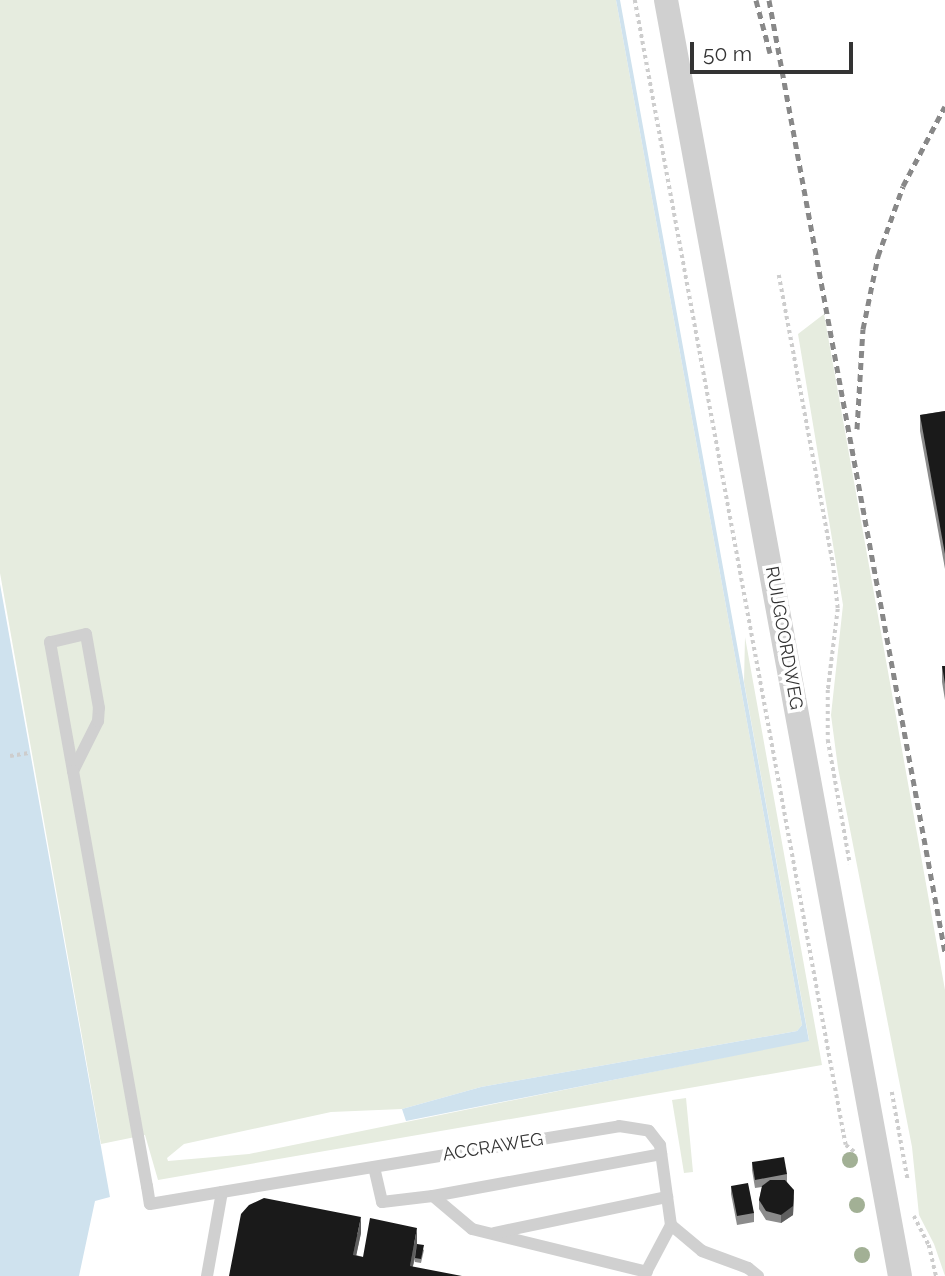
<!DOCTYPE html>
<html>
<head>
<meta charset="utf-8">
<style>
  body { margin:0 }
  #map { position:relative; width:945px; height:1276px; overflow:hidden; background:#fff; font-family:Raleway,sans-serif }
  div>[style] { position:absolute }
  [style*='--x'] { left:calc(var(--x)*1px); top:calc(var(--y)*1px); width:calc(var(--w)*1px); rotate:calc(var(--a)*1deg) }
  .green>* { inset:0; background:#e6ecdf }
  .water>* { inset:0; background:#cfe2ee }
  .path>* { height:3.5px; margin-top:-1.75px; transform-origin:0; background:repeating-linear-gradient(90deg,#cdcdcd 0 3.5px,transparent 0 7px) }
  .service>* { height:12px; margin:-6px; padding:0 6px; transform-origin:6px; border-radius:6px; background:#d0d0d0 }
  .minor>* { height:24px; margin:-12px; padding:0 12px; transform-origin:12px; border-radius:12px; background:#d0d0d0 }
  .rail>* { height:5px; margin-top:-2.5px; transform-origin:0; background:repeating-linear-gradient(90deg,#888 0 7px,transparent 0 12px) }
  .trees>* { width:16px; height:16px; margin:-8px; border-radius:50%; background:#a2b095 }
  .wall>* { inset:0; background:#8c8c8c }
  .shaded-wall>* { inset:0; background:#5f5f5f }
  .building>* { inset:0; background:#1a1a1a }
  span { translate:-50% -50%; white-space:nowrap; text-align:center; line-height:1.15; -webkit-text-stroke:7px #fff; paint-order:stroke }
  .street-label { font-size:18px; color:#333 }
  .scale { position:absolute; left:690px; top:42px; width:163px; height:32px; box-sizing:border-box; border:4px solid #333; border-top:0; padding-left:9px; font-size:21px; line-height:24px; white-space:nowrap; color:#333; -webkit-text-stroke:5px #fff; paint-order:stroke }
</style>
</head>
<body>
<div id="map">
  <div class="green">
    <div style="clip-path:polygon(0 0,616px 0,802px 1025px,797px 1031px,481px 1087px,402px 1109px,331px 1112px,184px 1144px,167px 1158px,168px 1161px,249px 1154px,809px 1040px,744px 682px,745px 637px,822px 1065px,158px 1180px,145px 1135px,101px 1144px,0 573px)"></div>
    <div style="clip-path:polygon(824px 314px,945px 990px,945px 1276px,934px 1244px,919px 1215px,912px 1147px,838px 768px,831px 715px,843px 605px,798px 334px)"></div>
    <div style="clip-path:polygon(686px 1098px,693px 1172px,684px 1173px,672px 1100px)"></div>
  </div>
  <div class="water">
    <div style="clip-path:polygon(616px 0,620px 0,809px 1041px,406px 1121px,402px 1109px,481px 1087px,797px 1031px,802px 1025px)"></div>
    <div style="clip-path:polygon(0 584px,110px 1197px,95px 1201px,79px 1276px,0 1276px)"></div>
  </div>
  <div class="path">
    <div style="--x:635;--y:0;--w:1154;--a:79.57"></div>
    <div style="--x:844;--y:1135;--w:10;--a:79"></div>
    <div style="--x:846;--y:1145;--w:13;--a:39"></div>
    <div style="--x:779;--y:275;--w:293;--a:79.4"></div>
    <div style="--x:833;--y:563;--w:46;--a:83.8"></div>
    <div style="--x:838;--y:609;--w:82;--a:97"></div>
    <div style="--x:828;--y:690;--w:50;--a:90"></div>
    <div style="--x:828;--y:740;--w:126;--a:79.9"></div>
    <div style="--x:10;--y:756;--w:19;--a:-9"></div>
    <div style="--x:892;--y:1092;--w:90;--a:79.8"></div>
    <div style="--x:914;--y:1216;--w:33;--a:63"></div>
    <div style="--x:929;--y:1245;--w:32;--a:77"></div>
  </div>
  <div class="service">
    <div style="--x:73;--y:771;--w:56;--a:-63.4"></div>
    <div style="--x:98;--y:721;--w:13;--a:-86"></div>
    <div style="--x:99;--y:708;--w:75;--a:-100"></div>
    <div style="--x:86;--y:634;--w:37;--a:167"></div>
    <div style="--x:50;--y:642;--w:131;--a:79.9"></div>
    <div style="--x:73;--y:771;--w:422;--a:79.9"></div>
    <div style="--x:147;--y:1186;--w:18;--a:81"></div>
    <div style="--x:150;--y:1204;--w:73;--a:-9.5"></div>
    <div style="--x:374;--y:1167;--w:36;--a:77"></div>
    <div style="--x:382;--y:1202;--w:51;--a:-6.7"></div>
    <div style="--x:433;--y:1196;--w:51;--a:40.2"></div>
    <div style="--x:472;--y:1229;--w:180;--a:13.8"></div>
    <div style="--x:433;--y:1196;--w:232;--a:-10.4"></div>
    <div style="--x:494;--y:1233;--w:177;--a:-11.8"></div>
    <div style="--x:207;--y:1276;--w:85;--a:-79.9"></div>
    <div style="--x:222;--y:1192;--w:402;--a:-9.4"></div>
    <div style="--x:619;--y:1126;--w:30;--a:9"></div>
    <div style="--x:649;--y:1131;--w:18;--a:52"></div>
    <div style="--x:660;--y:1145;--w:81;--a:82.2"></div>
    <div style="--x:671;--y:1225;--w:40;--a:40"></div>
    <div style="--x:702;--y:1251;--w:49;--a:20.3"></div>
    <div style="--x:748;--y:1268;--w:13;--a:39"></div>
    <div style="--x:644;--y:1276;--w:58;--a:-62.1"></div>
  </div>
  <div class="minor">
    <div style="--x:666;--y:0;--w:1297;--a:79.61"></div>
  </div>
  <div class="rail">
    <div style="--x:756;--y:0;--w:55;--a:75.2"></div>
    <div style="--x:769;--y:0;--w:968;--a:79.53"></div>
    <div style="--x:857;--y:429;--w:100;--a:-86.6"></div>
    <div style="--x:863;--y:329;--w:75;--a:-78.4"></div>
    <div style="--x:878;--y:256;--w:74;--a:-70.3"></div>
    <div style="--x:903;--y:186;--w:90;--a:-62.3"></div>
  </div>
  <div class="trees">
    <div style="left:850px;top:1160px"></div>
    <div style="left:857px;top:1205px"></div>
    <div style="left:862px;top:1255px"></div>
  </div>
  <div class="wall">
    <div style="clip-path:polygon(945px 411px,945px 569px,920px 431px,920px 415px)"></div>
    <div style="clip-path:polygon(942px 666px,945px 666px,945px 700px,942px 682px)"></div>
    <div style="clip-path:polygon(752px 1162px,787px 1174px,787px 1182px,794px 1198px,793px 1215px,781px 1223px,766px 1220px,759px 1209px,759px 1200px,762px 1187px,755px 1188px,752px 1170px)"></div>
    <div style="clip-path:polygon(731px 1186px,754px 1213px,754px 1222px,737px 1225px,731px 1194px)"></div>
    <div style="clip-path:polygon(361px 1233px,356px 1255px,363px 1257px,417px 1244px,424px 1250px,421px 1263px,415px 1262px,415px 1259px,413px 1266px,229px 1276px)"></div>
  </div>
  <div class="shaded-wall">
    <div style="clip-path:polygon(794px 1190px,793px 1215px,781px 1223px,781px 1215px)"></div>
    <div style="clip-path:polygon(361px 1217px,361px 1233px,353px 1271px,353px 1255px)"></div>
    <div style="clip-path:polygon(417px 1228px,417px 1244px,411px 1276px,410px 1266px)"></div>
  </div>
  <div class="building">
    <div style="clip-path:polygon(945px 411px,945px 554px,920px 415px)"></div>
    <div style="clip-path:polygon(942px 666px,945px 666px,945px 684px)"></div>
    <div style="clip-path:polygon(784px 1157px,787px 1174px,755px 1180px,752px 1162px)"></div>
    <div style="clip-path:polygon(770px 1180px,785px 1180px,794px 1190px,793px 1206px,781px 1215px,766px 1211px,759px 1200px,762px 1186px)"></div>
    <div style="clip-path:polygon(748px 1183px,754px 1213px,737px 1216px,731px 1186px)"></div>
    <div style="clip-path:polygon(264px 1198px,361px 1217px,353px 1255px,363px 1257px,370px 1218px,417px 1228px,410px 1266px,462px 1276px,229px 1276px,241px 1214px,249px 1205px)"></div>
    <div style="clip-path:polygon(417px 1244px,424px 1245px,421px 1259px,415px 1258px)"></div>
  </div>
  <div class="street-label">
    <span style="left:784px;top:638px;rotate:80deg">RUIJGOORDWEG</span>
    <span style="left:493px;top:1147px;rotate:-9deg">ACCRAWEG</span>
  </div>
  <div class="scale">50 m</div>
</div>
</body>
</html>
